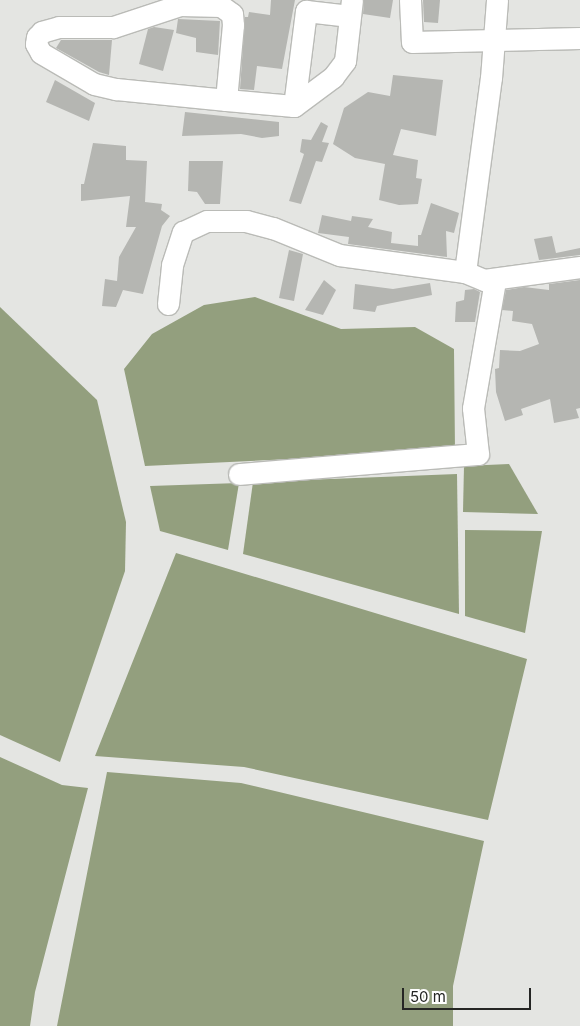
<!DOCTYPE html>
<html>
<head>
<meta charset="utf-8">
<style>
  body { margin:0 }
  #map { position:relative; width:580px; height:1026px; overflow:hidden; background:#e4e5e2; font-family:Inter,sans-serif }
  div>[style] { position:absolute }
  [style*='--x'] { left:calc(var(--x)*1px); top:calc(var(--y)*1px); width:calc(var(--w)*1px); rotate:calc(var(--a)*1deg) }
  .water>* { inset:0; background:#939f7e }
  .building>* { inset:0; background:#b5b6b2 }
  .roads { filter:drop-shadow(1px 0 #babbb7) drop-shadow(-1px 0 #babbb7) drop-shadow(0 1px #babbb7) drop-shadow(0 -1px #babbb7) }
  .minor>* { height:21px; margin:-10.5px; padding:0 10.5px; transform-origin:10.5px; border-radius:10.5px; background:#fff }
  span { translate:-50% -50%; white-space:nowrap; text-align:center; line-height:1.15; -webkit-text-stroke:4px #fff; paint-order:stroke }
  .scale { position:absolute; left:402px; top:988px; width:129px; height:22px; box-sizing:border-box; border:2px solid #252624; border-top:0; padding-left:6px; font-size:15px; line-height:18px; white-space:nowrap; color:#252624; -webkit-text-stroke:4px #fff; paint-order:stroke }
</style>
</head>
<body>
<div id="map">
  <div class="water">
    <div style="clip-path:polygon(255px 297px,341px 329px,415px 327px,454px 349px,455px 451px,145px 466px,124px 369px,152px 334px,204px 305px)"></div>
    <div style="clip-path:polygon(0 307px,97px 400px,126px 522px,125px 571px,60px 762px,0 735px)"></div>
    <div style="clip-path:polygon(509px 464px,538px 514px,463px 512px,464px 466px)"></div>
    <div style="clip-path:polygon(457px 474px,459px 614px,243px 554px,253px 482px)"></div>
    <div style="clip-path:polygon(239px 483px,228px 550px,160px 531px,150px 486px)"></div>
    <div style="clip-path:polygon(465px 530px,542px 531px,525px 633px,465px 616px)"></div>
    <div style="clip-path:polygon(176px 553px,527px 659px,488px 820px,244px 767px,95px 756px)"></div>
    <div style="clip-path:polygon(0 757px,62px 785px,88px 788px,35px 992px,30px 1026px,0 1026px)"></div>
    <div style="clip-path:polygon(107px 772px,241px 783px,484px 841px,453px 986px,453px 1026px,57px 1026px)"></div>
  </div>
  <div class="building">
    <div style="clip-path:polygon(271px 0,295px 0,282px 69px,257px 66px,254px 90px,240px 89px,245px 17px,248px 17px,249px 12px,270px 15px)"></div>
    <div style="clip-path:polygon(364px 0,393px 0,390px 18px,363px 14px)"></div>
    <div style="clip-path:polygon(423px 0,440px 0,438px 23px,424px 22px)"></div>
    <div style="clip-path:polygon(178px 19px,220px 21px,218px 55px,196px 52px,196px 38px,176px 33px)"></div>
    <div style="clip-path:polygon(154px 27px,174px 30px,163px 71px,139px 64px,148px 29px)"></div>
    <div style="clip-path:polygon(61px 40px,112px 40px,109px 75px,99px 72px,56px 48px)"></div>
    <div style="clip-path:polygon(393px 75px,443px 80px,436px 136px,401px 129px,393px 155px,418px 160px,416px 178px,422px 179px,418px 204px,399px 205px,379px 200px,385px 164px,355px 158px,333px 144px,344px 108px,368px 92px,390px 96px)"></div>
    <div style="clip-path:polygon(55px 80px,95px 103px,89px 121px,46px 102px)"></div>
    <div style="clip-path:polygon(185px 112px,279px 122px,279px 136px,262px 138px,241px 134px,182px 136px)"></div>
    <div style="clip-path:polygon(321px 122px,328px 126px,322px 142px,329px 143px,322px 162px,316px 161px,301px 204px,289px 201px,304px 154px,300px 152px,302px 139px,311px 140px)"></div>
    <div style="clip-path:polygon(93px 143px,126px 146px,126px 160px,147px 161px,145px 202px,162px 204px,161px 210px,170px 216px,162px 226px,143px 294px,123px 290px,116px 307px,102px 306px,105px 279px,117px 281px,119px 257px,136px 227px,126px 227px,130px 196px,81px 201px,81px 184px,84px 184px)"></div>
    <div style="clip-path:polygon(189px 161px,223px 161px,220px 204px,205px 204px,197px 192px,188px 191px)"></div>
    <div style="clip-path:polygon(431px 203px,459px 213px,454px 233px,446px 231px,447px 257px,348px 244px,349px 237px,318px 233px,322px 215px,351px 221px,352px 216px,373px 219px,368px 227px,392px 232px,391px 243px,418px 246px,418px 235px,421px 235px)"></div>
    <div style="clip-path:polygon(552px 236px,556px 253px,580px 248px,580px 255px,539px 260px,534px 239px)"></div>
    <div style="clip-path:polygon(289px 250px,303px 254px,294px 301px,279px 298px)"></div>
    <div style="clip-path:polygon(324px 280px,336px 290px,323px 315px,305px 310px)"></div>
    <div style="clip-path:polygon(580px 280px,580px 408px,576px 409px,579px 418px,554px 423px,550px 399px,521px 409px,523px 415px,505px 421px,496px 392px,495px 369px,499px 368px,500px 350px,520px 351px,539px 344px,532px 324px,512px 321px,513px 311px,502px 310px,506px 290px,524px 287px,549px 290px,549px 284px)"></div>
    <div style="clip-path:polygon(430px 283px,432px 295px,377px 306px,375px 312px,353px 309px,355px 284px,393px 289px)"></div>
    <div style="clip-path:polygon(474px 289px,480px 292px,475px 322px,455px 322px,456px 302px,464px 300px,465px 290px)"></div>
  </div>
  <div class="roads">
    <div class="minor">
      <div style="--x:410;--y:0;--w:42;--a:87.3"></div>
      <div style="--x:412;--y:42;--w:168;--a:-1.4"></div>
      <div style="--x:226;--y:100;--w:75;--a:-84.7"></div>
      <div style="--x:233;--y:25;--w:11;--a:-95"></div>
      <div style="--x:232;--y:14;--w:14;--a:-144"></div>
      <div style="--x:221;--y:6;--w:41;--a:-178.6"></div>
      <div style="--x:180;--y:5;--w:71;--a:161.8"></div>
      <div style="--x:113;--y:27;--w:54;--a:180"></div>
      <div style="--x:59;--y:27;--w:18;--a:164"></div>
      <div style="--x:42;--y:32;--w:7;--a:135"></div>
      <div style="--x:37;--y:37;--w:7;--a:98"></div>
      <div style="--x:36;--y:44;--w:10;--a:61"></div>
      <div style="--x:41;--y:53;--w:61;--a:30.3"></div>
      <div style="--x:94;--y:84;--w:23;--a:13"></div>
      <div style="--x:116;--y:89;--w:111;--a:5.7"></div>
      <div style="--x:226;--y:100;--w:68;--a:5"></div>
      <div style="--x:294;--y:106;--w:49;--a:-36.6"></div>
      <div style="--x:333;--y:77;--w:20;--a:-53"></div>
      <div style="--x:345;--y:61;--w:61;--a:-83.5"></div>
      <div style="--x:294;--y:106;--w:96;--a:-82.8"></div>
      <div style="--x:306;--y:11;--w:44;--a:6.5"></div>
      <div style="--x:465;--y:272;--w:196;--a:-82.4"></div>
      <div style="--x:491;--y:78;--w:78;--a:-85.6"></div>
      <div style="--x:168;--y:304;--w:39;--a:-84"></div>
      <div style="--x:172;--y:265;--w:35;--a:-72"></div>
      <div style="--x:183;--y:232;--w:26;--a:-25"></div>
      <div style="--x:207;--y:221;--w:39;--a:0"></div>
      <div style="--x:246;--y:221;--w:28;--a:15"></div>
      <div style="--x:273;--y:228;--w:71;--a:22.2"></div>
      <div style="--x:339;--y:255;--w:127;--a:7.7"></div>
      <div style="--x:465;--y:272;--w:21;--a:23"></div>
      <div style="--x:484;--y:280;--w:97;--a:-7.7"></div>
      <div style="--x:239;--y:474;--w:240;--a:-4.8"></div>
      <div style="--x:478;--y:454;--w:46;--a:-96.2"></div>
      <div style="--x:473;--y:408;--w:130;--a:-80.2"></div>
    </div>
  </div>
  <div class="scale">50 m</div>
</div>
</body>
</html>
